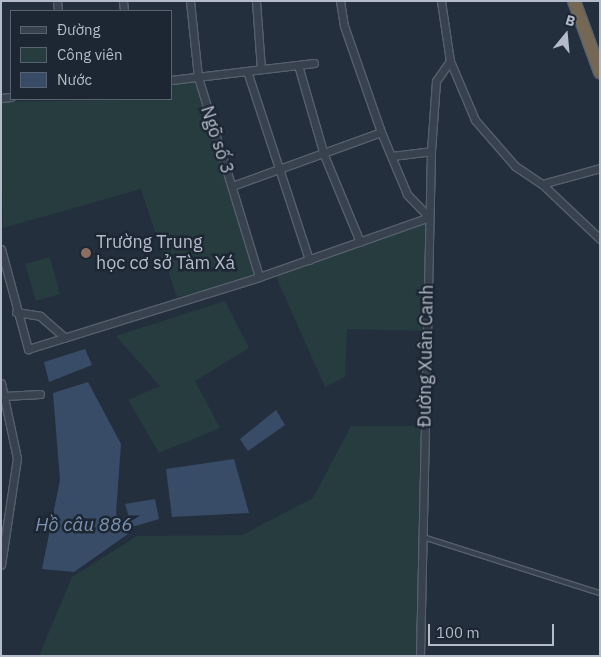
<!DOCTYPE html>
<html>
<head>
<meta charset="utf-8">
<style>
  body { margin:0 }
  #map { position:relative; width:601px; height:657px; overflow:hidden; background:#242f3e; font-family:"IBM Plex Sans",sans-serif }
  div>[style] { position:absolute }
  [style*='--x'] { left:calc(var(--x)*1px); top:calc(var(--y)*1px); width:calc(var(--w)*1px); rotate:calc(var(--a)*1deg) }
  .green>* { inset:0; background:#263c3f }
  .water>* { inset:0; background:#394c67 }
  .roads { filter:drop-shadow(1px 0 #565f6c) drop-shadow(-1px 0 #565f6c) drop-shadow(0 1px #565f6c) drop-shadow(0 -1px #565f6c) }
  .lane>* { height:4px; margin:-2px; padding:0 2px; transform-origin:2px; border-radius:2px; background:#38414e }
  .street>* { height:7px; margin:-3.5px; padding:0 3.5px; transform-origin:3.5px; border-radius:3.5px; background:#38414e }
  .highway>* { height:12px; margin:-6px; padding:0 6px; transform-origin:6px; border-radius:6px; background:#746855 }
  .dots>* { width:14px; height:14px; translate:-50% -50%; box-sizing:border-box; border:2px solid #1d2633; border-radius:50% }
  span { translate:-50% -50%; white-space:nowrap; text-align:center; line-height:1.15; -webkit-text-stroke:5px #1d2633; paint-order:stroke }
  .street-label { font-size:18px; color:#b4bcc9 }
  .poi-label { font-size:18px; color:#b4bcc9 }
  .left { translate:0 -50%; text-align:left }
  .water-label { font-size:19px; color:#7c92b1; font-style:italic }
  .frame { position:absolute; inset:0; border:2px solid #b4bcc9; pointer-events:none }
  .legend { position:absolute; left:10px; top:10px; width:162px; height:90px; box-sizing:border-box; background:#1d2633; border:1px solid #59626f; margin:0; padding:6px 9px; list-style:none; font-size:15px; color:#b4bcc9 }
  .legend li { display:flex; align-items:center; gap:10px; height:25px }
  .legend b { width:25px; border:1px solid #59626f }
  .north { position:absolute; left:541px; top:10px; width:50px; height:50px; -webkit-text-stroke:4px #1d2633; paint-order:stroke; rotate:17deg; font-size:14px; font-weight:700; line-height:20px; text-align:center; color:#b4bcc9 }
  .north::after { content:''; display:block; margin:auto; width:18px; height:22px; background:#b4bcc9; clip-path:polygon(50% 0,100% 100%,50% 72%,0 100%) }
  .scale { position:absolute; left:428px; top:624px; width:126px; height:22px; box-sizing:border-box; border:2px solid #b4bcc9; border-top:0; padding-left:6px; font-size:15px; line-height:18px; white-space:nowrap; color:#b4bcc9; -webkit-text-stroke:4px #1d2633; paint-order:stroke }
</style>
</head>
<body>
<div id="map">
  <div class="green">
    <div style="clip-path:polygon(198px 77px,259px 277px,177px 297px,141px 189px,3px 228px,1px 102px,171px 99px,171px 81px)"></div>
    <div style="clip-path:polygon(429px 217px,427px 331px,347px 329px,345px 377px,325px 387px,274px 272px)"></div>
    <div style="clip-path:polygon(50px 257px,60px 294px,36px 301px,25px 264px)"></div>
    <div style="clip-path:polygon(225px 301px,249px 348px,195px 381px,220px 428px,159px 453px,128px 400px,160px 386px,116px 336px)"></div>
    <div style="clip-path:polygon(351px 426px,425px 426px,420px 656px,39px 656px,72px 577px,137px 536px,242px 535px,313px 498px)"></div>
  </div>
  <div class="water">
    <div style="clip-path:polygon(85px 349px,92px 365px,49px 382px,44px 362px)"></div>
    <div style="clip-path:polygon(88px 382px,121px 444px,116px 513px,128px 534px,74px 572px,42px 569px,60px 480px,53px 393px)"></div>
    <div style="clip-path:polygon(276px 410px,285px 425px,248px 451px,240px 439px)"></div>
    <div style="clip-path:polygon(234px 459px,249px 513px,172px 517px,166px 469px)"></div>
    <div style="clip-path:polygon(155px 499px,159px 519px,132px 527px,125px 504px)"></div>
  </div>
  <div class="roads">
    <div class="lane">
      <div style="--x:423;--y:537;--w:186;--a:17.6"></div>
    </div>
    <div class="street">
      <div style="--x:57;--y:1;--w:10;--a:84"></div>
      <div style="--x:123;--y:1;--w:10;--a:84"></div>
      <div style="--x:190;--y:1;--w:76;--a:84"></div>
      <div style="--x:198;--y:77;--w:209;--a:73"></div>
      <div style="--x:256;--y:1;--w:68;--a:85.8"></div>
      <div style="--x:441;--y:1;--w:61;--a:81.5"></div>
      <div style="--x:450;--y:61;--w:64;--a:67"></div>
      <div style="--x:475;--y:120;--w:61;--a:49"></div>
      <div style="--x:515;--y:166;--w:32;--a:34"></div>
      <div style="--x:542;--y:184;--w:60;--a:-15.4"></div>
      <div style="--x:298;--y:65;--w:94;--a:73.9"></div>
      <div style="--x:324;--y:155;--w:94;--a:67.5"></div>
      <div style="--x:247;--y:71;--w:199;--a:71.8"></div>
      <div style="--x:171;--y:80;--w:144;--a:-6.8"></div>
      <div style="--x:1;--y:98;--w:10;--a:-6"></div>
      <div style="--x:392;--y:156;--w:39;--a:-7"></div>
      <div style="--x:542;--y:184;--w:80;--a:43.5"></div>
      <div style="--x:232;--y:186;--w:158;--a:-19.9"></div>
      <div style="--x:1;--y:249;--w:104;--a:74.9"></div>
      <div style="--x:28;--y:349;--w:242;--a:-17.3"></div>
      <div style="--x:259;--y:277;--w:180;--a:-19.4"></div>
      <div style="--x:429;--y:217;--w:32;--a:-134"></div>
      <div style="--x:407;--y:194;--w:67;--a:-112.8"></div>
      <div style="--x:381;--y:132;--w:112;--a:-109.2"></div>
      <div style="--x:344;--y:26;--w:25;--a:-99"></div>
      <div style="--x:16;--y:312;--w:24;--a:9"></div>
      <div style="--x:40;--y:316;--w:33;--a:41"></div>
      <div style="--x:1;--y:383;--w:77;--a:78"></div>
      <div style="--x:17;--y:458;--w:108;--a:98.5"></div>
      <div style="--x:4;--y:396;--w:36;--a:-3"></div>
      <div style="--x:420;--y:656;--w:505;--a:-88.75"></div>
      <div style="--x:431;--y:151;--w:70;--a:-85.9"></div>
      <div style="--x:436;--y:81;--w:24;--a:-55"></div>
    </div>
    <div class="highway">
      <div style="--x:574;--y:1;--w:76;--a:69.9"></div>
    </div>
  </div>
  <div class="dots">
    <div style="left:86px;top:253px;background:#8d6e63"></div>
  </div>
  <div class="street-label">
    <span style="left:217px;top:140px;rotate:72deg">Ngõ số 3</span>
    <span style="left:426px;top:356px;rotate:-89deg">Đường Xuân Canh</span>
  </div>
  <div class="poi-label">
    <span class="left" style="left:96px;top:253px">Trường Trung<br>học cơ sở Tàm Xá</span>
  </div>
  <div class="water-label">
    <span style="left:84px;top:525px">Hồ câu 886</span>
  </div>
  <div class="frame"></div>
  <ul class="legend">
  <li><b style="height:6px;background:#38414e"></b>Đường</li>
  <li><b style="height:14px;background:#263c3f"></b>Công viên</li>
  <li><b style="height:14px;background:#394c67"></b>Nước</li>
  </ul>
  <div class="north">B</div>
  <div class="scale">100 m</div>
</div>
</body>
</html>
